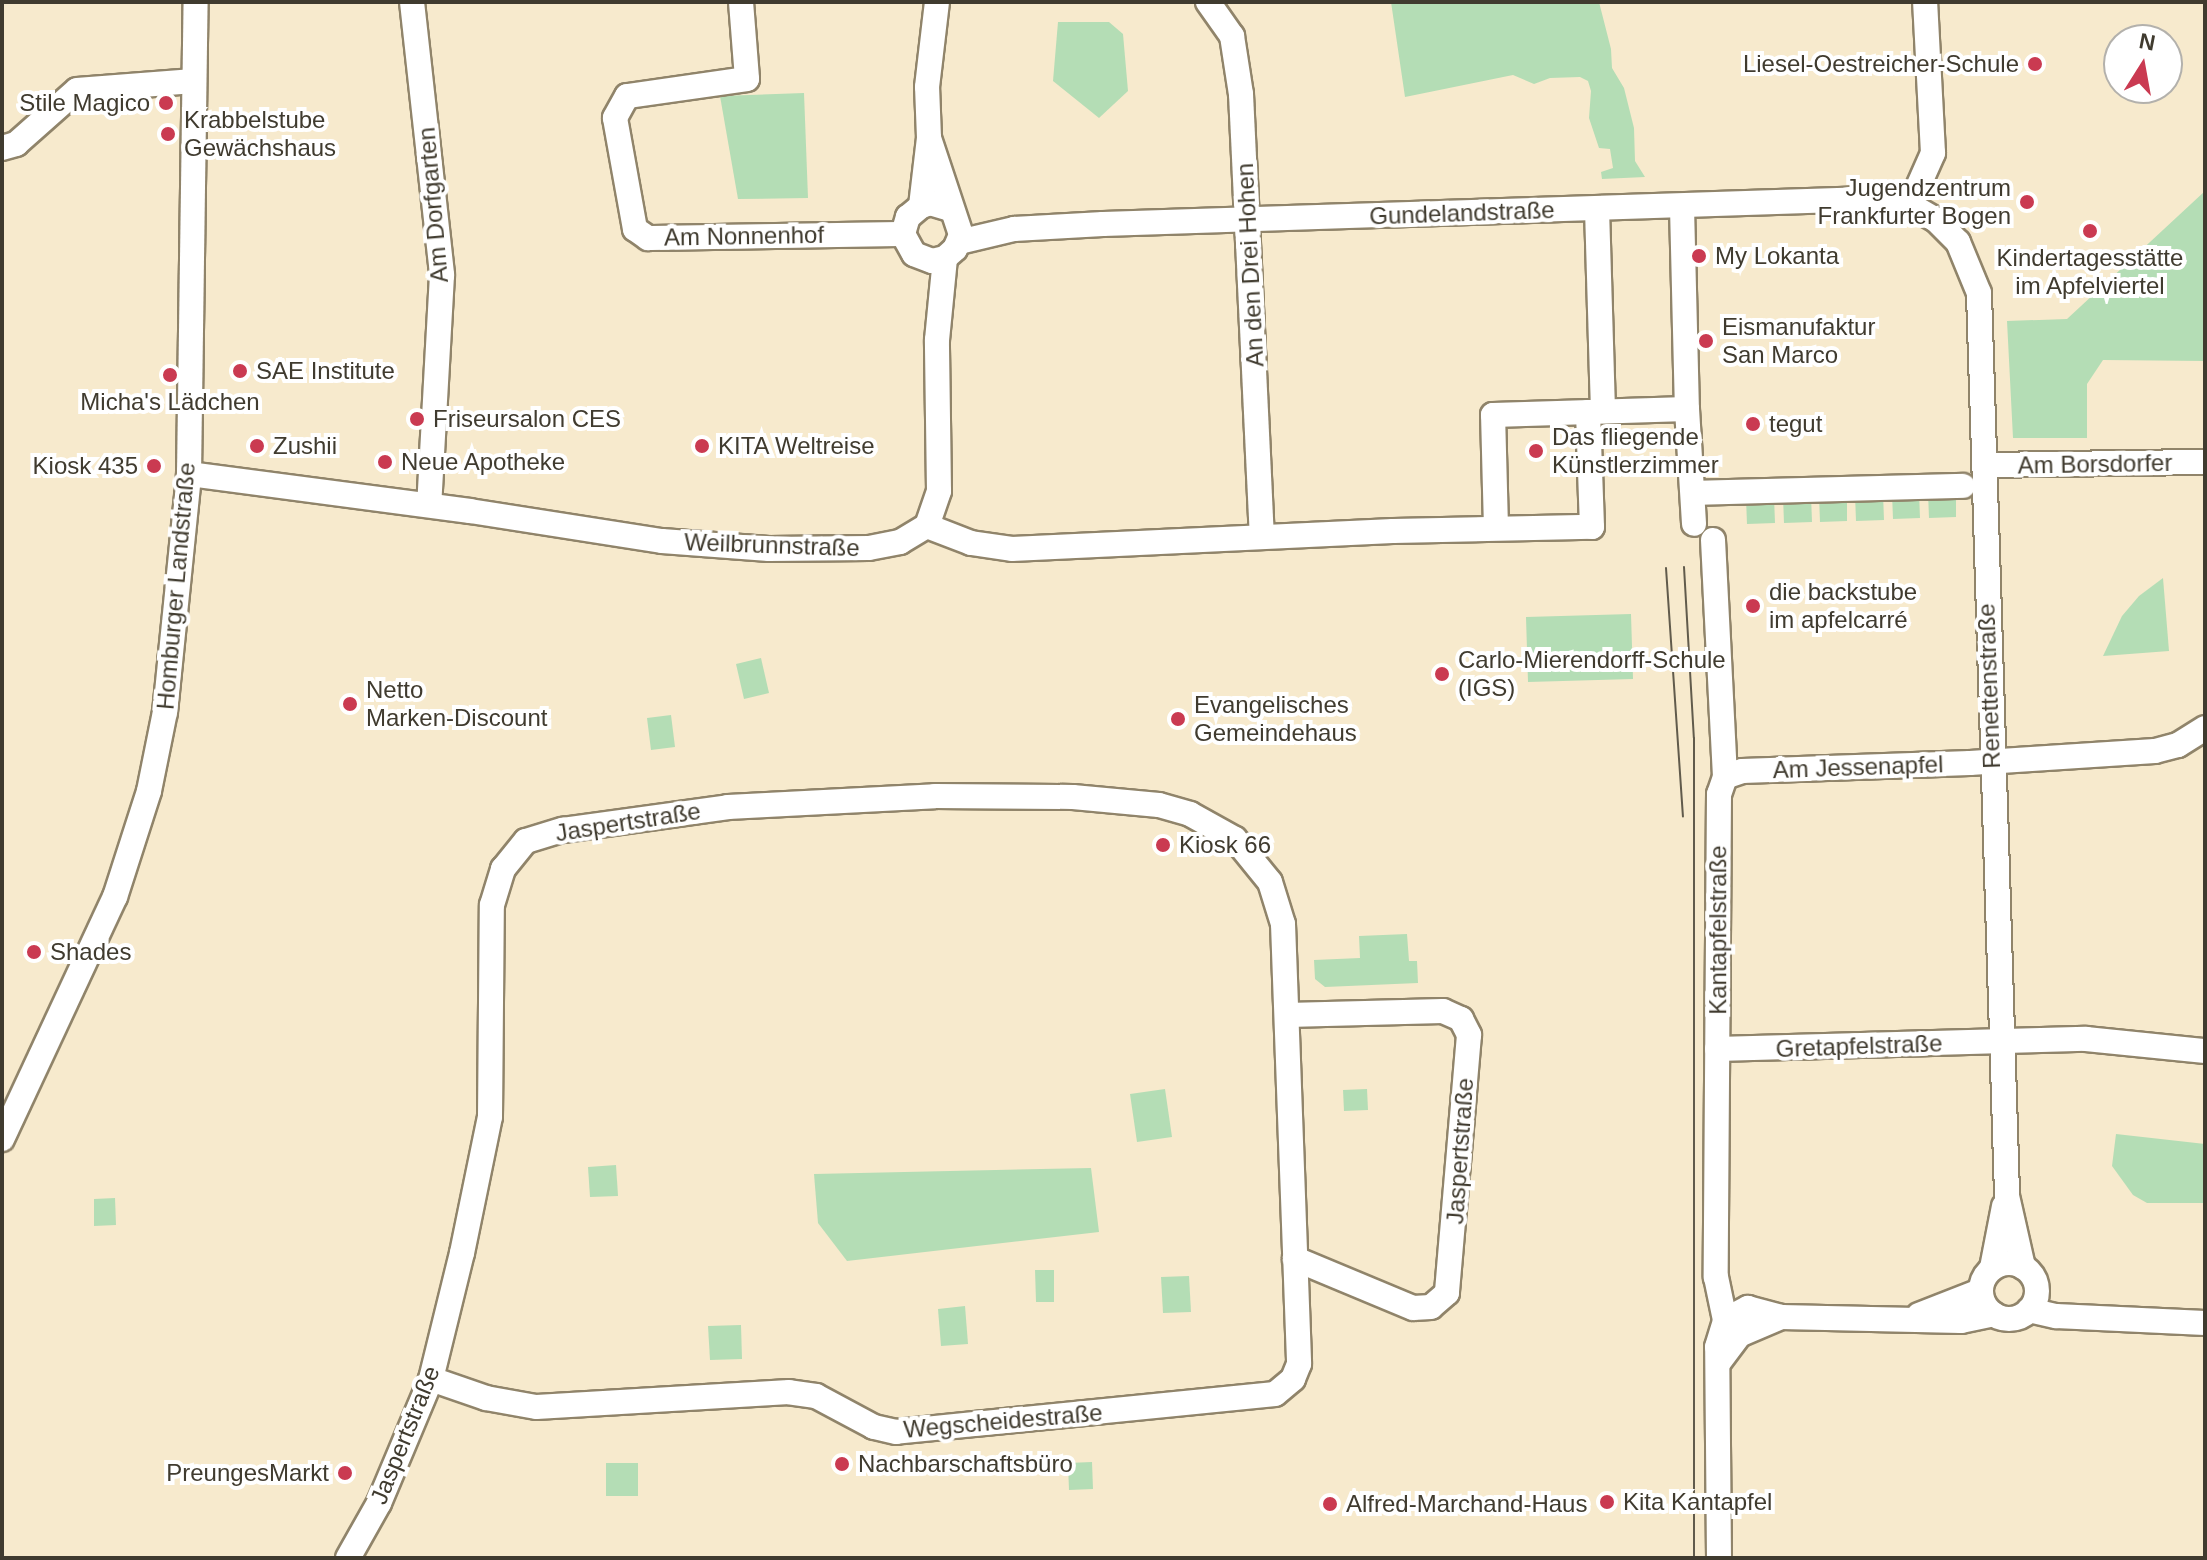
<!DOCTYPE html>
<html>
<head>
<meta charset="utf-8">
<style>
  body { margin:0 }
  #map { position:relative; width:2207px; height:1560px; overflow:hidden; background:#f7eacd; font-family:Helvetica,sans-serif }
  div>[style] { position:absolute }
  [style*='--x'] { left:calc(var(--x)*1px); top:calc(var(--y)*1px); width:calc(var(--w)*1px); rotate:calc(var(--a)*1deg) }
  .green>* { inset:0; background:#b4ddb5 }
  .roads { filter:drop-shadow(2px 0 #90846a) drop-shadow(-2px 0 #90846a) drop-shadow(0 2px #90846a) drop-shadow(0 -2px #90846a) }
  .minor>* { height:24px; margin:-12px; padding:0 12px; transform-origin:12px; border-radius:12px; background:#fff }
  .minor>.ring { margin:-12px; padding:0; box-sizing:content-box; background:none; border:24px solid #fff; border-radius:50% }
  .tram>* { height:2px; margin:-1px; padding:0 1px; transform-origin:1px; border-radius:1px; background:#615b4c }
  .dots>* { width:22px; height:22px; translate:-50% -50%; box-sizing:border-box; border:4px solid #fff; border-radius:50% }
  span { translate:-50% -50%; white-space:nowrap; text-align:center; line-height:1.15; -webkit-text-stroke:8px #fff; paint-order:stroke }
  .poi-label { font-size:24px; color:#403b2f }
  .right { translate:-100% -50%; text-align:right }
  .left { translate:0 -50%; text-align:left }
  .street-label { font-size:24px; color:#403b2f }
  .frame { position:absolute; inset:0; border:4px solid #403b2f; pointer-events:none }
  .north { position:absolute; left:2103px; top:24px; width:80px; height:80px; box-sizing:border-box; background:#fff; border:2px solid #b3b1ac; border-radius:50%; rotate:11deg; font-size:22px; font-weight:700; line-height:32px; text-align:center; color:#403b2f }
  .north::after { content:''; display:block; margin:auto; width:28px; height:36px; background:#ca3a51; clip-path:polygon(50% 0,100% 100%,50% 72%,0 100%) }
</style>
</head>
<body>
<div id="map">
  <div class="green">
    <div style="clip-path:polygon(1391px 2px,1599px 2px,1611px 49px,1612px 68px,1624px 88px,1634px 128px,1635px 161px,1645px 177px,1602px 179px,1601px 172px,1613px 168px,1610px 149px,1599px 148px,1589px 118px,1591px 91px,1588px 81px,1580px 77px,1550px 78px,1534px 84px,1513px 75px,1405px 97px)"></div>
    <div style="clip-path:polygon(1058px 22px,1109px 22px,1123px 34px,1128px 91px,1099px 118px,1053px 81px)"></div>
    <div style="clip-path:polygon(804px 93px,808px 198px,738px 199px,720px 96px)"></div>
    <div style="clip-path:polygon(2205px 191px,2205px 361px,2103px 360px,2087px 384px,2087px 438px,2013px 438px,2007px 321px,2067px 319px)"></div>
    <div style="clip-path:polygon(1956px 491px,1956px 517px,1929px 518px,1928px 492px)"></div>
    <div style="clip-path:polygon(1919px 492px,1920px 518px,1893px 519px,1892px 493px)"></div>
    <div style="clip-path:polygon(1883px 493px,1884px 520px,1856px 521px,1855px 494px)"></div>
    <div style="clip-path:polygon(1847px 494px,1847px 521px,1820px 522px,1819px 495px)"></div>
    <div style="clip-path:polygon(1811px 495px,1812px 522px,1784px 523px,1783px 496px)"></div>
    <div style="clip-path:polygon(1774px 497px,1775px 523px,1747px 524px,1746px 498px)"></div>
    <div style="clip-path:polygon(2163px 578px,2169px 651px,2103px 656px,2122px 616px,2139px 596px)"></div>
    <div style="clip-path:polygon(1631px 614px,1633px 679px,1528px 682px,1526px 617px)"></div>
    <div style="clip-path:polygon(761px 658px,769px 693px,744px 699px,736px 664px)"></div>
    <div style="clip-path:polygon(671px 715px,675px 747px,651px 750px,647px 718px)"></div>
    <div style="clip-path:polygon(1407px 934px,1409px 961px,1417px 961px,1418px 983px,1325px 987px,1315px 979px,1314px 960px,1360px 958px,1359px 936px)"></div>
    <div style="clip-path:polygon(1165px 1089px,1172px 1137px,1137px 1142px,1130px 1094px)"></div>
    <div style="clip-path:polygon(1367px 1089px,1368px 1110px,1344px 1111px,1343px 1090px)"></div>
    <div style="clip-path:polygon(2116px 1134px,2205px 1144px,2205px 1203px,2147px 1203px,2133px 1195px,2112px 1166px)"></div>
    <div style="clip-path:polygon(616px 1165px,618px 1196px,590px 1197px,588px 1167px)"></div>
    <div style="clip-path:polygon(1091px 1168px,1099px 1232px,847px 1261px,818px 1223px,814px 1174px)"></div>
    <div style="clip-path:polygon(115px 1198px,116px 1225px,94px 1226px,94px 1199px)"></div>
    <div style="clip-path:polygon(1035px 1270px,1054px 1270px,1054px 1302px,1036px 1302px)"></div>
    <div style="clip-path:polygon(1189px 1276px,1191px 1312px,1163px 1313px,1161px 1277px)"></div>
    <div style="clip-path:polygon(965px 1306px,968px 1344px,941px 1346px,938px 1309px)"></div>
    <div style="clip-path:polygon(741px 1325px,742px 1359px,710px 1360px,708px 1326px)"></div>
    <div style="clip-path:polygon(1092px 1462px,1093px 1489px,1069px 1490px,1068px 1463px)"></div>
    <div style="clip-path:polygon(606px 1463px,638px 1463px,638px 1496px,606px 1496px)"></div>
  </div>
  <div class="roads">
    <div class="minor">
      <div style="--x:412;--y:2;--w:275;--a:83.7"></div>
      <div style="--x:442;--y:275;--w:230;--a:93.2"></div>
      <div style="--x:741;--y:2;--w:77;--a:85.5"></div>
      <div style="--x:747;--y:79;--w:121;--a:171.9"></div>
      <div style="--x:627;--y:96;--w:25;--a:119"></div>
      <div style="--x:615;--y:118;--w:113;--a:79.8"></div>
      <div style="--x:635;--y:229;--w:16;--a:35"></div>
      <div style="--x:648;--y:238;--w:255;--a:-0.9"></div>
      <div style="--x:1208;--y:2;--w:42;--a:54.8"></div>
      <div style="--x:1232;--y:36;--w:59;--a:81.2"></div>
      <div style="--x:1241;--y:94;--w:443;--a:87.3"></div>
      <div style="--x:929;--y:138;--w:102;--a:71.7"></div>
      <div style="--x:961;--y:235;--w:15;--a:113"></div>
      <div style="--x:955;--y:249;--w:13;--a:138"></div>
      <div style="--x:945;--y:258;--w:13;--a:167"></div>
      <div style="--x:932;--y:261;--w:19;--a:-159"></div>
      <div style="--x:914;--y:254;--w:23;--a:-119"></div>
      <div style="--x:903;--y:234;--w:18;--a:-74"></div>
      <div style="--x:908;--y:217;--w:17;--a:-40"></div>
      <div style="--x:921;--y:206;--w:9;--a:-18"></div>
      <div style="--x:930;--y:203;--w:21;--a:17"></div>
      <div style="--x:2;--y:148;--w:15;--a:-16"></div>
      <div style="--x:16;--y:144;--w:81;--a:-41.5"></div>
      <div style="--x:77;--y:90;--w:117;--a:-4.4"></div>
      <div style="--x:1910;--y:205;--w:57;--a:-66.1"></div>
      <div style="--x:1933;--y:153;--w:151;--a:-93"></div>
      <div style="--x:921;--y:206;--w:68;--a:-83.3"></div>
      <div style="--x:929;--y:138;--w:51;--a:-92.2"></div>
      <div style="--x:927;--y:87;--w:86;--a:-83.3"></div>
      <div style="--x:1682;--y:207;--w:202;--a:88.6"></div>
      <div style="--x:1687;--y:409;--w:115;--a:86.5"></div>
      <div style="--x:1597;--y:209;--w:202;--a:88.3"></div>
      <div style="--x:959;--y:242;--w:57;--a:-13.3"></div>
      <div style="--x:1014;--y:229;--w:89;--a:-3.2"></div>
      <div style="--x:1103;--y:224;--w:766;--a:-1.87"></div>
      <div style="--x:1869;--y:199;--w:41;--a:8.3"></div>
      <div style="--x:1910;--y:205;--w:30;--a:30"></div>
      <div style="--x:1936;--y:220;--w:31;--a:45"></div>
      <div style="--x:1958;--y:242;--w:55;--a:67.6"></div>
      <div style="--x:1979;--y:293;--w:903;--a:88.22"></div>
      <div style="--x:2007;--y:1196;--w:73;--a:77.3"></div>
      <div style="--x:1985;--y:465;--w:220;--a:-0.8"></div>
      <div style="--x:189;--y:474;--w:283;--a:7.5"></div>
      <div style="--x:470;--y:511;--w:194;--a:8.9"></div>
      <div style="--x:662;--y:541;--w:107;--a:4.3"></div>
      <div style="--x:769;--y:549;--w:100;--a:-0.6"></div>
      <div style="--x:869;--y:548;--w:32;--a:-11"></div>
      <div style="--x:900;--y:542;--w:31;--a:-31"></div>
      <div style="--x:1693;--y:493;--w:270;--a:-1.5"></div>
      <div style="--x:927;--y:526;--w:47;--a:21.1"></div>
      <div style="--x:971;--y:543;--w:41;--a:8.3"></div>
      <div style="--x:1012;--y:549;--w:381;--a:-2.7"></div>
      <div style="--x:1393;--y:531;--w:199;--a:-1.2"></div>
      <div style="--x:1592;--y:527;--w:115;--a:-92"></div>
      <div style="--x:927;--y:526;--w:37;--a:-71"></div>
      <div style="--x:939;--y:491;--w:151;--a:-90.8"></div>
      <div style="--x:937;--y:340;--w:82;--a:-84.4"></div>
      <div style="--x:1496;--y:528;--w:113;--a:-91.5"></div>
      <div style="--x:1493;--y:415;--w:194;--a:-1.8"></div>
      <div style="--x:1713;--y:540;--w:237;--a:87.1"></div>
      <div style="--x:1725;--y:777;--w:18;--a:109"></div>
      <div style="--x:1719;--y:794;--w:483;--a:90.4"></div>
      <div style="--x:1716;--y:1277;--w:44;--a:78.2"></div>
      <div style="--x:1725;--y:777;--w:18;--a:-19"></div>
      <div style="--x:1742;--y:771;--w:228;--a:-2"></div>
      <div style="--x:1970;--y:763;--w:185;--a:-3.7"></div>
      <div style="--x:2155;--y:751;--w:24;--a:-15"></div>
      <div style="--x:2178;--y:745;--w:32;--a:-32"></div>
      <div style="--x:1287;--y:1015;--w:156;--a:-1.5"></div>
      <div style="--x:1443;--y:1011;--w:20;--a:24"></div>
      <div style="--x:1461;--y:1019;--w:18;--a:63"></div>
      <div style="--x:1469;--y:1035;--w:259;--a:94.9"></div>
      <div style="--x:1447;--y:1293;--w:21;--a:139"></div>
      <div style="--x:1431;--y:1307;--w:18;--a:177"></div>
      <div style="--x:1413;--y:1308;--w:128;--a:-157.4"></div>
      <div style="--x:1717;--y:1049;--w:369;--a:-1.6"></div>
      <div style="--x:2086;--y:1039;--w:120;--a:5.8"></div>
      <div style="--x:2;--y:1139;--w:267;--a:-65"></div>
      <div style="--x:115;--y:897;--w:111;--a:-72.2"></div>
      <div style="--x:149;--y:791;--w:81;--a:-78.6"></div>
      <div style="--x:165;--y:712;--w:239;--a:-84.2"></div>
      <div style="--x:189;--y:474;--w:472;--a:-89.2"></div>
      <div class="ring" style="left:1981px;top:1263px;width:32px;height:32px"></div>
      <div style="--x:1992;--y:1268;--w:63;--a:-79"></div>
      <div style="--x:2029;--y:1310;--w:28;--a:13"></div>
      <div style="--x:2056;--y:1316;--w:149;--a:2.7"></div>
      <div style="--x:1919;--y:1315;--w:66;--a:-21.5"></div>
      <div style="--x:1719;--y:1362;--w:34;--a:-53"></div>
      <div style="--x:1739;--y:1335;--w:46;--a:-23.2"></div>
      <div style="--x:348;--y:1558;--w:63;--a:-60.6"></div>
      <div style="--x:379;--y:1503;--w:134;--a:-67.2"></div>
      <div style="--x:431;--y:1379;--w:130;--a:-76.2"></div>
      <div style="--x:462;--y:1253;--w:139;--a:-78.4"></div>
      <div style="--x:490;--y:1117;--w:212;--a:-89.5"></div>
      <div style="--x:492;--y:905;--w:38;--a:-73"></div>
      <div style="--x:503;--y:869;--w:36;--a:-51"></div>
      <div style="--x:526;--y:841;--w:39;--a:-17"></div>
      <div style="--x:563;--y:830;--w:167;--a:-7.9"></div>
      <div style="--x:728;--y:807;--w:207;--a:-3"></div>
      <div style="--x:935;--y:796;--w:138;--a:0.4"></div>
      <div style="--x:1073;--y:797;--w:86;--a:5.3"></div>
      <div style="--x:1159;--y:805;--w:32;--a:16"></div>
      <div style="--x:1190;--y:814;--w:51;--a:29.1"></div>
      <div style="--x:1235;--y:839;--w:55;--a:50.9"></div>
      <div style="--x:1270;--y:882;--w:44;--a:72.8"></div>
      <div style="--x:1283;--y:924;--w:440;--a:87.9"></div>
      <div style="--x:1299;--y:1364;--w:16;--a:112"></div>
      <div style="--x:1293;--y:1379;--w:23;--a:140"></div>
      <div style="--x:1275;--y:1394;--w:381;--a:174.3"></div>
      <div style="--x:896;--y:1432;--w:23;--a:-167"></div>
      <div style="--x:874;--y:1427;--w:66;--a:-151.9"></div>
      <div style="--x:816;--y:1396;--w:27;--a:-172"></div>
      <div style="--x:789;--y:1392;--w:253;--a:176.6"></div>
      <div style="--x:536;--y:1407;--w:51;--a:-169.8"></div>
      <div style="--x:486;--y:1398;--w:58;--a:-160.9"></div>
      <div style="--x:1719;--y:1558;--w:211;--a:-90.5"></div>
      <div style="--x:1717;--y:1347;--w:28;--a:-73"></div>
      <div style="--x:1725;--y:1320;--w:26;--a:-28"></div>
      <div style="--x:1748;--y:1308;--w:34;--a:15"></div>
      <div style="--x:1781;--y:1317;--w:180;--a:1.3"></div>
      <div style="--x:1961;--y:1321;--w:33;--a:-12"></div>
    </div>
  </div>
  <div class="tram">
    <div style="--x:1684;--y:567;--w:171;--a:86.7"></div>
    <div style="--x:1694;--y:738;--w:820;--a:90"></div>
    <div style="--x:1666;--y:568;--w:249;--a:86.1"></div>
  </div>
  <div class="dots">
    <div style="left:2035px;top:64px;background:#ca3a51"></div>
    <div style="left:166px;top:103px;background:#ca3a51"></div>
    <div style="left:168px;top:134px;background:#ca3a51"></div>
    <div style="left:2027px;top:202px;background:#ca3a51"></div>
    <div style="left:2090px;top:231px;background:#ca3a51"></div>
    <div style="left:1699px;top:256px;background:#ca3a51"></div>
    <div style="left:1706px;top:341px;background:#ca3a51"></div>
    <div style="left:240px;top:371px;background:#ca3a51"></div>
    <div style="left:170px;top:375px;background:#ca3a51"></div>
    <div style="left:417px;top:419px;background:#ca3a51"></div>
    <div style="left:1753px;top:424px;background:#ca3a51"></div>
    <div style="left:257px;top:446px;background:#ca3a51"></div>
    <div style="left:702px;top:446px;background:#ca3a51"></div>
    <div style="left:1536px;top:451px;background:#ca3a51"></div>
    <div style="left:385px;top:462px;background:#ca3a51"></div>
    <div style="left:154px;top:466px;background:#ca3a51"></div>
    <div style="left:1753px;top:606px;background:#ca3a51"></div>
    <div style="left:1442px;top:674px;background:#ca3a51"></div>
    <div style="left:350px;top:704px;background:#ca3a51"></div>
    <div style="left:1178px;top:719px;background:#ca3a51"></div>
    <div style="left:1163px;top:845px;background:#ca3a51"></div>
    <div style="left:34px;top:952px;background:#ca3a51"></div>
    <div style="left:842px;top:1464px;background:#ca3a51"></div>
    <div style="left:345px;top:1473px;background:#ca3a51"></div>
    <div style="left:1607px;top:1502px;background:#ca3a51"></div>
    <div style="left:1330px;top:1504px;background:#ca3a51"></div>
  </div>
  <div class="poi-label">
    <span class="right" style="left:2019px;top:64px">Liesel-Oestreicher-Schule</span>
    <span class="right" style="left:150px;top:103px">Stile Magico</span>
    <span class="left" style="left:184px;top:134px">Krabbelstube<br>Gewächshaus</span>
    <span class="right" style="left:2011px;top:202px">Jugendzentrum<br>Frankfurter Bogen</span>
    <span class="left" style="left:1715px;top:256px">My Lokanta</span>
    <span style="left:2090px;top:272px">Kindertagesstätte<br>im Apfelviertel</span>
    <span class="left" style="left:1722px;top:341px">Eismanufaktur<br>San Marco</span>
    <span class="left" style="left:256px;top:371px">SAE Institute</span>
    <span style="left:170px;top:402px">Micha's Lädchen</span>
    <span class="left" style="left:433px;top:419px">Friseursalon CES</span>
    <span class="left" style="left:1769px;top:424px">tegut</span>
    <span class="left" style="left:1552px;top:451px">Das fliegende<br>Künstlerzimmer</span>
    <span class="left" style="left:273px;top:446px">Zushii</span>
    <span class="left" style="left:718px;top:446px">KITA Weltreise</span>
    <span class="left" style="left:401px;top:462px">Neue Apotheke</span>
    <span class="right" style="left:138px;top:466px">Kiosk 435</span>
    <span class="left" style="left:1769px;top:606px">die backstube<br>im apfelcarré</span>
    <span class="left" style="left:1458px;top:674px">Carlo-Mierendorff-Schule<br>(IGS)</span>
    <span class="left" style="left:366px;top:704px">Netto<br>Marken-Discount</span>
    <span class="left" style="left:1194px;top:719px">Evangelisches<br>Gemeindehaus</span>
    <span class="left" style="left:1179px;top:845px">Kiosk 66</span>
    <span class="left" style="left:50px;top:952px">Shades</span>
    <span class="left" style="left:858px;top:1464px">Nachbarschaftsbüro</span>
    <span class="right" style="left:329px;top:1473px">PreungesMarkt</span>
    <span class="left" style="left:1623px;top:1502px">Kita Kantapfel</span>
    <span class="left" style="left:1346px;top:1504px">Alfred-Marchand-Haus</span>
  </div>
  <div class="street-label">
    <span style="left:433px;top:205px;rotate:-95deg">Am Dorfgarten</span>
    <span style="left:1462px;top:213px;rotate:-2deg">Gundelandstraße</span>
    <span style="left:744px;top:236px;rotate:-1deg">Am Nonnenhof</span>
    <span style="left:1250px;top:265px;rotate:-93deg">An den Drei Hohen</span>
    <span style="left:2095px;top:464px;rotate:-1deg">Am Borsdorfer</span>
    <span style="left:772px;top:545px;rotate:2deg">Weilbrunnstraße</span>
    <span style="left:176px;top:586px;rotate:-85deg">Homburger Landstraße</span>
    <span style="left:1989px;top:686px;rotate:-92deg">Renettenstraße</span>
    <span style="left:1858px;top:767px;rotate:-2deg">Am Jessenapfel</span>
    <span style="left:628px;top:822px;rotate:-9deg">Jaspertstraße</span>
    <span style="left:1718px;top:930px;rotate:-90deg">Kantapfelstraße</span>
    <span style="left:1859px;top:1046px;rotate:-2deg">Gretapfelstraße</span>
    <span style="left:1460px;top:1151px;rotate:-86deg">Jaspertstraße</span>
    <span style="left:1003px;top:1421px;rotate:-5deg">Wegscheidestraße</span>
    <span style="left:405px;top:1435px;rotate:-68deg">Jaspertstraße</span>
  </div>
  <div class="frame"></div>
  <div class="north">N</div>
</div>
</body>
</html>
